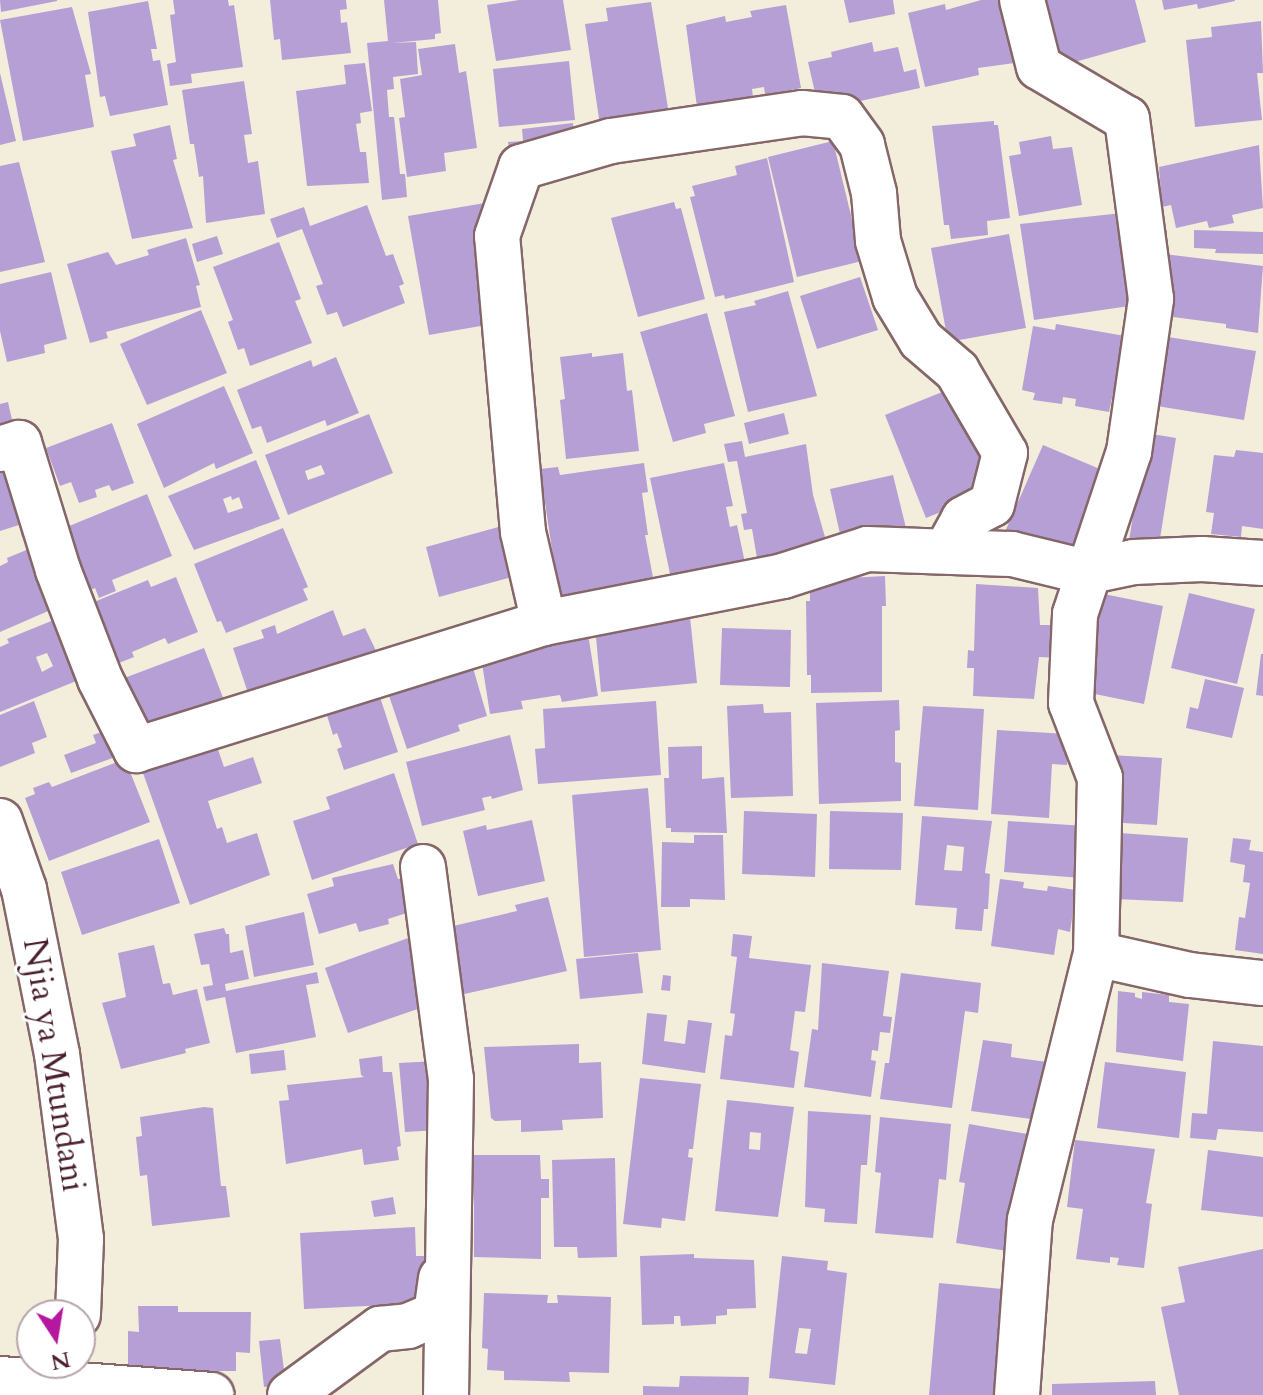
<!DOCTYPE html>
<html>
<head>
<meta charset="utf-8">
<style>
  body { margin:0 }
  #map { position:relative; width:1263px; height:1395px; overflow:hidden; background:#f3eedc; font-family:Cardo,serif }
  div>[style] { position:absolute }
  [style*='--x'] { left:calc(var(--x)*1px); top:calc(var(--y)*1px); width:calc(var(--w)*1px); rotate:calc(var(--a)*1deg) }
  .building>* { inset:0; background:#b69fd4 }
  .roads { filter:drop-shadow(2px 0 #856769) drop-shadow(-2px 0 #856769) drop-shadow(0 2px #856769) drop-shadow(0 -2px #856769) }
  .minor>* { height:44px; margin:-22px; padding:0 22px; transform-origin:22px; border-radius:22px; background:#fff }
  span { translate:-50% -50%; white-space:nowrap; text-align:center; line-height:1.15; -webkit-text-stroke:6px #fff; paint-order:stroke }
  .street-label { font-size:34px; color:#4a1f2b }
  .north { position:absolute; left:16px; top:1299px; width:80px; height:80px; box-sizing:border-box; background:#fff; border:2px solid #b7a5aa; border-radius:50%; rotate:168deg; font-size:22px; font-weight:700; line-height:32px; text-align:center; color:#4a1f2b }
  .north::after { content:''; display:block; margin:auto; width:28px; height:36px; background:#b5179e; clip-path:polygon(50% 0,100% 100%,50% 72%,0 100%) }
</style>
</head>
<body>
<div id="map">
  <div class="building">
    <div style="clip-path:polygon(0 0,57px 0,57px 1px,1px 12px)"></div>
    <div style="clip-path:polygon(173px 0,228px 0,229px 6px,234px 5px,243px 67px,191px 74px,192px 83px,170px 86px,167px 64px,176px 62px,170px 15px,175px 14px)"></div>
    <div style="clip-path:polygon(270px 0,346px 0,347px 9px,340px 10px,341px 23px,347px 22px,351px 53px,282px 60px,280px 39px,274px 40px)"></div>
    <div style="clip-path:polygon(384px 0,438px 0,441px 33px,435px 34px,435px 39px,392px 43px,416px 42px,418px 74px,393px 77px,394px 89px,387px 90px,389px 117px,394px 117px,400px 174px,405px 174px,407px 197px,382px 200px,367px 43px,388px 41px)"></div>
    <div style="clip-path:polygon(519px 0,563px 0,571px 50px,496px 61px,487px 5px)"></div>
    <div style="clip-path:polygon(844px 0,893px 0,895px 14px,849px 23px)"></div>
    <div style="clip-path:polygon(981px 0,1015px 0,1029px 61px,978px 68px,979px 75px,925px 87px,908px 13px,945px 4px,946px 10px)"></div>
    <div style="clip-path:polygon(1031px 0,1135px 0,1146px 42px,1050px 69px)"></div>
    <div style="clip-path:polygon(1162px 0,1235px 0,1235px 1px,1198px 9px,1197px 4px,1164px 10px)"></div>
    <div style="clip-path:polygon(148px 1px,157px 49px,151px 49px,153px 61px,160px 60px,168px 105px,110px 116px,105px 96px,100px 97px,88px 12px)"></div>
    <div style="clip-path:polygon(651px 2px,671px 127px,602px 139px,585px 24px,608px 21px,606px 8px)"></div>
    <div style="clip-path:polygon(786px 5px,801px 88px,765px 95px,764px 87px,752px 89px,753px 97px,697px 107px,686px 25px,725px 16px,726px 22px,752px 17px,750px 11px)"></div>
    <div style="clip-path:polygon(72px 7px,91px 74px,85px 75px,94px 127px,23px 141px,0 20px)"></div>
    <div style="clip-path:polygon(1261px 21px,1263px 73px,1257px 73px,1262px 120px,1195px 127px,1186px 40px,1212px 37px,1211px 27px)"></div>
    <div style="clip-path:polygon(872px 42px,874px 52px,898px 47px,904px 72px,916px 69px,920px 88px,819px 110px,808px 62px,832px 57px,831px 52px)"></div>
    <div style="clip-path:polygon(455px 44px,459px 73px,466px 71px,477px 148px,444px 153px,446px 171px,407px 177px,399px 118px,405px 117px,400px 79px,422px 75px,418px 49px)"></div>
    <div style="clip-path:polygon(569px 61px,575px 120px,499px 127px,493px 69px)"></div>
    <div style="clip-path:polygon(365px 63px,372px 111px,360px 113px,361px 123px,356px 124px,360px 152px,366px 152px,369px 183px,307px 186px,296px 91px,346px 84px,344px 65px)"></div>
    <div style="clip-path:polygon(0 73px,16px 141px,0 145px)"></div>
    <div style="clip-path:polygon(244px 81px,252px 134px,244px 135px,248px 163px,258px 161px,265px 214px,206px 223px,203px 176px,199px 177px,194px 144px,190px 144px,182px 90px)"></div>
    <div style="clip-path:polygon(994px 121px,994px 125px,998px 125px,1010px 218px,987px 221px,988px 235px,951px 239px,949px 225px,944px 225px,932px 126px)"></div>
    <div style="clip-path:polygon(573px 123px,575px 148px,510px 154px,508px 142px,523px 141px,522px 129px)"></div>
    <div style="clip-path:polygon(170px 125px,177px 159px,173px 160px,193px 228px,132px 239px,111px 151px,136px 146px,133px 134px)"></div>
    <div style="clip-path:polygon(1051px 136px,1053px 149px,1072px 147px,1082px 205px,1019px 216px,1009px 156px,1021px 154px,1019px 142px)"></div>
    <div style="clip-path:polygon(833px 141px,862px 261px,797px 277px,768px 157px)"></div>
    <div style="clip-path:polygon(1259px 145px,1263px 208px,1232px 215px,1234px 223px,1209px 228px,1207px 221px,1176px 228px,1171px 205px,1162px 207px,1159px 167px)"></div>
    <div style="clip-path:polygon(767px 158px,794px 282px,725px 299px,724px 295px,715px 297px,690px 197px,695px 196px,692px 186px,737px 175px,735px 166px)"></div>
    <div style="clip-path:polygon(19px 162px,45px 262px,0 272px,0 166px)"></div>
    <div style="clip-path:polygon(674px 202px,676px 209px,681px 208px,705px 299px,638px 317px,611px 218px)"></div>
    <div style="clip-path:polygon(485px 203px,492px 324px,429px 335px,408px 216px)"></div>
    <div style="clip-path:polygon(367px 205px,386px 256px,393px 254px,404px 284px,399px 286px,405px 303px,343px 327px,337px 312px,327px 315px,316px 286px,323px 284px,302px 229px,277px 238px,270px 219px,304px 207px,310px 226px)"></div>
    <div style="clip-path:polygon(1122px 213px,1143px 304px,1034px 320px,1020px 224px)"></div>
    <div style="clip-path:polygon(1159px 229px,1167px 230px,1164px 254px,1263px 266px,1258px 333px,1226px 328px,1226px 324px,1158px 315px)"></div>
    <div style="clip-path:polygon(1194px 230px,1263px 232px,1263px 254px,1215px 253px,1216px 249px,1194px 248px)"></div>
    <div style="clip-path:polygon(1009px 234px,1026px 328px,948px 342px,931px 248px)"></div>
    <div style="clip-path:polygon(217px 236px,223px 254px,197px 262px,192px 244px)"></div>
    <div style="clip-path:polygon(186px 238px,200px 285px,196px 286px,201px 307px,106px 332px,108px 338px,90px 343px,67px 264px,108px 252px,116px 265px,149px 255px,147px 250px)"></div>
    <div style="clip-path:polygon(279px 242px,301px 299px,295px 301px,312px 343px,250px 366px,244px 348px,238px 350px,228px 322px,233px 320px,213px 267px)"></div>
    <div style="clip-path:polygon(51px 272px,67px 339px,44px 345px,45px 353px,7px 362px,0 331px,0 284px)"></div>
    <div style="clip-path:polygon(860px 277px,878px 330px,817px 349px,800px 296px)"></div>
    <div style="clip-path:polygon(788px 291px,817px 396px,748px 412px,724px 312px,756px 305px,754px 301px)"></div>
    <div style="clip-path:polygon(201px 310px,227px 373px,147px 405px,120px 344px)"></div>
    <div style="clip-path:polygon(707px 313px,735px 416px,704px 424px,706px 433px,673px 442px,640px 332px)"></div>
    <div style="clip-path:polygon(1056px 324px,1125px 336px,1109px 412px,1075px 406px,1076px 399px,1063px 397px,1062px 404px,1033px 400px,1035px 393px,1022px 390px,1033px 326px,1055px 330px)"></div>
    <div style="clip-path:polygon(1162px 336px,1256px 351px,1244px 420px,1144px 404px)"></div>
    <div style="clip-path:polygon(592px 353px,592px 357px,623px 353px,627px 391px,632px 390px,639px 451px,566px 459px,560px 400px,565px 399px,560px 357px)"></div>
    <div style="clip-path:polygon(336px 357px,359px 413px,327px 426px,325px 420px,267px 443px,261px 426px,252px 429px,237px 390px,311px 360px,313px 367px)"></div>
    <div style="clip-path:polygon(224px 386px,253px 453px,216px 469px,214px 463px,164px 488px,137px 424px)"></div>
    <div style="clip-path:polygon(952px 388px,993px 491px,926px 518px,885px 415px)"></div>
    <div style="clip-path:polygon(8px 402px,15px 433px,0 436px,0 404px)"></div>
    <div style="clip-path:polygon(784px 413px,789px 434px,749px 444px,744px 423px)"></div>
    <div style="clip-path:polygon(evenodd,369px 414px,393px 473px,288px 515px,265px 455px,369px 414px,321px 465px,325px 474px,308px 480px,305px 471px,321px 465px)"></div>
    <div style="clip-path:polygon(112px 423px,134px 483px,112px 491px,109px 485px,95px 490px,97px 497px,79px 503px,71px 482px,60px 486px,46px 448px)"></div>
    <div style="clip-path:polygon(1146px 433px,1176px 438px,1159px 545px,1129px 541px)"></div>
    <div style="clip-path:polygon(742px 441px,745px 457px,806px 444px,813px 495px,827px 544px,757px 558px,752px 529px,744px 530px,741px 514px,747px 513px,737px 461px,728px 462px,724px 444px)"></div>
    <div style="clip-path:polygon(1043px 445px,1107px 472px,1068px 561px,1004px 534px)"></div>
    <div style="clip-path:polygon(1236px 450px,1263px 453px,1263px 529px,1242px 526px,1241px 537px,1211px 534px,1214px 513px,1206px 512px,1214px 455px,1234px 457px)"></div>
    <div style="clip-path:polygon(0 456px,40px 532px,22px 537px,19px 525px,0 531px)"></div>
    <div style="clip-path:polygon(evenodd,256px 460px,280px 519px,194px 550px,168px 496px,256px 460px,231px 496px,232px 500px,239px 497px,243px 508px,228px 513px,223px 499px,231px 496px)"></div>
    <div style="clip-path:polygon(644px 463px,648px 492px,642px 493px,648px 535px,645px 535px,657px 599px,561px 610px,540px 469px,558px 467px,560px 475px)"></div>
    <div style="clip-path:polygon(724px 463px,733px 506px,726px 507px,730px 527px,737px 525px,745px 563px,674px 593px,650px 478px)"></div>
    <div style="clip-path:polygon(893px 475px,906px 528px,842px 543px,830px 489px)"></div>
    <div style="clip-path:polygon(147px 494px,172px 556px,112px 580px,116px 591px,99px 598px,95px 588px,79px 595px,57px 531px)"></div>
    <div style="clip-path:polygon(502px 526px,515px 576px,439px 597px,426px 547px)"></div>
    <div style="clip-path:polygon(283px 528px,308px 587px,303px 589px,308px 600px,226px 633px,221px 621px,217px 622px,194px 564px)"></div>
    <div style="clip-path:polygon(36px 546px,62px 605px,0 632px,0 566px,8px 562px,7px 558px)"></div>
    <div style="clip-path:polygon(885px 576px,886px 606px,882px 606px,882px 692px,811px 693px,811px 675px,807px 675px,806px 601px,810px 601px,810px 580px)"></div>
    <div style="clip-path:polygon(176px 577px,198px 632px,168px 644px,165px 638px,132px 652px,134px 657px,104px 669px,79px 608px,148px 580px,151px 587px)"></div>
    <div style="clip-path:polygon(976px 584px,1038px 588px,1040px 625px,1061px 625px,1060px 658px,1039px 657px,1034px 699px,973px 696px,974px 668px,967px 668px,968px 650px,974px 651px)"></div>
    <div style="clip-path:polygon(1094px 592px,1163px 606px,1144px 704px,1075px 690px)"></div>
    <div style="clip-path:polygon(1189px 593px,1255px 609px,1237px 684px,1171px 668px)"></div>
    <div style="clip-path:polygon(333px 610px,343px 636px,365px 628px,383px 665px,253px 708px,233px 648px,264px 638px,261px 630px,275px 625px,277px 634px)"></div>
    <div style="clip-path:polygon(evenodd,66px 615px,91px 675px,0 712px,0 647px,9px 643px,7px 639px,66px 615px,47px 653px,53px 666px,42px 672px,36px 657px,47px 653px)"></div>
    <div style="clip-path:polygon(690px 617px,697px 683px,601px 692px,595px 626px)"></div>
    <div style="clip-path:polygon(722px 628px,791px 630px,790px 687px,720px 685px)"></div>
    <div style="clip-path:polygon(588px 634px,598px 696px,562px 702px,560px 695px,521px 701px,523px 709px,490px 714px,480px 651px)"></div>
    <div style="clip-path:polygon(204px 648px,227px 708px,133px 743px,111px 683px)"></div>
    <div style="clip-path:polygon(1261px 654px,1263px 654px,1263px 696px,1256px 695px)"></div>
    <div style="clip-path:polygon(471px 661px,487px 716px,458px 725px,460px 731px,407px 749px,386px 687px)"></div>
    <div style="clip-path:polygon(1205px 679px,1244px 688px,1232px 738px,1186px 728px,1190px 707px,1198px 709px)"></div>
    <div style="clip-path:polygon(378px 691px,398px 752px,344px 770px,337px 749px,342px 747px,337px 733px,333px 735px,325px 709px)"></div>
    <div style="clip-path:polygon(899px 700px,900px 730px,895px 731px,895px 762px,901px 763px,901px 801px,819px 804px,816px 703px)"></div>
    <div style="clip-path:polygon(34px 701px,47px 737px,32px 743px,35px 753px,0 767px,0 715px)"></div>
    <div style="clip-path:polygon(656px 701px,661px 775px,538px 784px,535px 749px,545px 748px,543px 709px)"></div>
    <div style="clip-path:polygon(763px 704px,764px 713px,791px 712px,793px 796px,731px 798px,727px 706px)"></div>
    <div style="clip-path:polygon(923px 706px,984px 709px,978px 810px,914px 806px)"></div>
    <div style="clip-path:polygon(122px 725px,132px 751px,71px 773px,64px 755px,96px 743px,93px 735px)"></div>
    <div style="clip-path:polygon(997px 730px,1068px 734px,1067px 765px,1052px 764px,1049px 818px,991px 814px)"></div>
    <div style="clip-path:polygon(212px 732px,224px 767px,253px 757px,262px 783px,208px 801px,217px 829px,222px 827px,227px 843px,257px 833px,270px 875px,190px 905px,138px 759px)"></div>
    <div style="clip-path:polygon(510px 735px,523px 790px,492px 799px,491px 796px,482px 798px,485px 810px,422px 826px,406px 762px)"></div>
    <div style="clip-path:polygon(702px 746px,702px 779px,724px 777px,727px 833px,671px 832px,671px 828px,666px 828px,664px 778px,669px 778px,668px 747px)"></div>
    <div style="clip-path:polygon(1110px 755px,1162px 758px,1157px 825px,1106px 822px)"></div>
    <div style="clip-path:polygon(125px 759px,150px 822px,49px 861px,25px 798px,35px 794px,33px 788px,49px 782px,52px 787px)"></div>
    <div style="clip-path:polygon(394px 773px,418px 844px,312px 880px,293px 821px,330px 809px,326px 797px)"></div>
    <div style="clip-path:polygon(648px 788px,661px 950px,584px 957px,572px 795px)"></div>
    <div style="clip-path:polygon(744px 811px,817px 814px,815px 877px,742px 874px)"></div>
    <div style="clip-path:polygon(830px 811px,903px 813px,901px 870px,829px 869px)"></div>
    <div style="clip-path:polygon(evenodd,922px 816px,992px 821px,985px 873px,990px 874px,988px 909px,984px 909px,982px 931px,955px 929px,957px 908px,915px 905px,922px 816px,947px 845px,964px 847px,962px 871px,944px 870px,947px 845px)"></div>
    <div style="clip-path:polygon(532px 820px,545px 881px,478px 896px,463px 831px,486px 825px,487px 830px)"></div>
    <div style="clip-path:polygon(1008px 821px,1086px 826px,1082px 878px,1004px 872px)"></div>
    <div style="clip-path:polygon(1120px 833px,1188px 838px,1183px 902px,1115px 899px)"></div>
    <div style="clip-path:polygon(694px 835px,723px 835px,725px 900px,690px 899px,690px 907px,661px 907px,662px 842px,694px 843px)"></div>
    <div style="clip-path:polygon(1233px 838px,1251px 840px,1249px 850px,1263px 852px,1263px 954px,1235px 950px,1239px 917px,1245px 918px,1250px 883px,1243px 882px,1245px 865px,1230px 862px)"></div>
    <div style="clip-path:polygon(159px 839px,180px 903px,82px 935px,61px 872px)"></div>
    <div style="clip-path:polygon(393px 864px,398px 879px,406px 877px,416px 910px,388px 919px,389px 924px,359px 932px,356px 923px,319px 934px,307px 894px,334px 886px,332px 878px)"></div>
    <div style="clip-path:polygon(1000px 879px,1024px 882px,1023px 888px,1047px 891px,1048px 886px,1076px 890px,1070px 932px,1058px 929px,1054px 955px,991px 946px)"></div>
    <div style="clip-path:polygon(548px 897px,567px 971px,460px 995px,436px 930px,517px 911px,515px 905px)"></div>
    <div style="clip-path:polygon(304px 912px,314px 965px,254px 977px,245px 926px)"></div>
    <div style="clip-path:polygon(224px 928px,226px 934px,229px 934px,230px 953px,243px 950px,249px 979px,225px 984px,226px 991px,317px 972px,319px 983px,306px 985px,316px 1037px,236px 1053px,225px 997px,206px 1001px,203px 987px,213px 985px,209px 964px,201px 965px,194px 934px)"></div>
    <div style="clip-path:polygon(733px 934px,752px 936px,749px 958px,811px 965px,805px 1012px,795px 1011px,790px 1050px,799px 1052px,794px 1088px,720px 1079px,725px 1035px,732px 1036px,735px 1014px,730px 1013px,737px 957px,731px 956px)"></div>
    <div style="clip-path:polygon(411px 937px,435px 1003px,348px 1033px,325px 968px)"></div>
    <div style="clip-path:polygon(154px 945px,163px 984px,170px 983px,173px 995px,197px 989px,210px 1043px,185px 1049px,186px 1053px,121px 1069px,102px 1003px,126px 997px,118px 953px)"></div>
    <div style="clip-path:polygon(638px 953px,643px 993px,580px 999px,576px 959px)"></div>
    <div style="clip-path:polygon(822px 963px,889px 971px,883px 1016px,892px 1017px,890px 1033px,880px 1032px,878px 1051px,872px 1050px,871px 1060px,876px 1061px,871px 1097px,804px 1087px,812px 1029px,818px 1030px)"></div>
    <div style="clip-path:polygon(901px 973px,981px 983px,978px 1013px,965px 1011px,952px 1108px,880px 1099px,885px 1063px,889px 1063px)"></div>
    <div style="clip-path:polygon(663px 975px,671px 976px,670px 991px,661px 990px)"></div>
    <div style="clip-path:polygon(1118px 991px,1135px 993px,1135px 997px,1142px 999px,1142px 992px,1169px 995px,1169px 1002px,1189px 1004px,1183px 1061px,1116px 1052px)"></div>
    <div style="clip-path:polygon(647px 1013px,667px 1015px,664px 1041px,685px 1044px,688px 1020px,712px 1023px,705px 1073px,642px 1064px)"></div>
    <div style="clip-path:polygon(983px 1040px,1012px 1044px,1011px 1057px,1047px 1062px,1039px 1120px,971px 1111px)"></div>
    <div style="clip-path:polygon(1213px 1041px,1263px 1046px,1263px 1132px,1218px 1129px,1216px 1140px,1190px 1138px,1192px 1113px,1207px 1114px)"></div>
    <div style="clip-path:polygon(579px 1044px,579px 1063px,601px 1062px,603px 1118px,562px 1120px,563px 1130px,521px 1132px,521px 1120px,495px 1121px,491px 1118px,484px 1047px)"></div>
    <div style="clip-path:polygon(284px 1050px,286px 1070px,251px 1074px,249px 1054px)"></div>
    <div style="clip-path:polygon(382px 1056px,383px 1072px,392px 1072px,401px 1146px,397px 1147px,399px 1160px,364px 1165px,362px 1149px,286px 1164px,279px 1101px,289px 1100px,287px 1085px,364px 1077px,361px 1075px,359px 1059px)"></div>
    <div style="clip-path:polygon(435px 1061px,440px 1130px,405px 1132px,399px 1063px)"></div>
    <div style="clip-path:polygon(1105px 1062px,1186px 1072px,1179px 1138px,1097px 1128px)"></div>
    <div style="clip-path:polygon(640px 1078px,701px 1084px,693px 1149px,689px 1149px,688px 1157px,693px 1158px,685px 1221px,662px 1218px,661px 1228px,623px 1224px)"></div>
    <div style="clip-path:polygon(evenodd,727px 1100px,794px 1107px,778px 1217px,715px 1211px,727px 1100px,750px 1132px,761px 1133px,760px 1150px,749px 1149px,750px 1132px)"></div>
    <div style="clip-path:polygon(204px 1107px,213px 1108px,221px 1186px,226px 1186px,230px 1217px,152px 1226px,147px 1175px,140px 1176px,136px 1137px,142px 1136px,140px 1117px)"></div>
    <div style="clip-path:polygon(808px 1111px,871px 1115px,867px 1165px,861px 1165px,857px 1224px,824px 1222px,825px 1209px,805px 1207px)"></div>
    <div style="clip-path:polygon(880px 1117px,951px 1124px,946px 1180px,939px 1179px,933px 1238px,875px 1233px,881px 1173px,875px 1172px)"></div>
    <div style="clip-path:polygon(969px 1124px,1039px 1136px,1014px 1252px,956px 1243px,965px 1183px,959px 1182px)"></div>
    <div style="clip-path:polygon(1075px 1140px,1155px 1149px,1146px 1203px,1152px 1204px,1144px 1268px,1117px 1265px,1119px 1258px,1110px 1257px,1110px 1263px,1076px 1259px,1083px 1209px,1067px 1207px)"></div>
    <div style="clip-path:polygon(1208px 1150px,1263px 1157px,1263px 1217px,1201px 1210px)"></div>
    <div style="clip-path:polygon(474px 1155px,540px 1155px,541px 1179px,549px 1179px,549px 1198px,541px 1198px,541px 1259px,474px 1257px)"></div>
    <div style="clip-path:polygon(615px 1158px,617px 1257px,578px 1258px,577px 1247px,554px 1247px,552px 1160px)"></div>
    <div style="clip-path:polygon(393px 1197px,396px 1214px,374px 1217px,371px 1201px)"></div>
    <div style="clip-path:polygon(415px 1227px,416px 1256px,424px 1256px,426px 1310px,388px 1312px,388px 1305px,304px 1309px,300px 1233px)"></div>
    <div style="clip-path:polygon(1263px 1249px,1263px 1395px,1179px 1395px,1161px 1307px,1185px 1302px,1178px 1267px)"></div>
    <div style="clip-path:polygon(694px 1254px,694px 1258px,754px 1260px,756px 1308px,727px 1309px,727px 1315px,716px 1316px,716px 1324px,681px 1326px,680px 1316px,674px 1316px,674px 1324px,642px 1325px,640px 1256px)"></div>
    <div style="clip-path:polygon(evenodd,782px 1256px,828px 1261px,827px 1270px,847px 1273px,835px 1385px,769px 1378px,782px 1256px,799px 1328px,811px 1329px,807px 1354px,795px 1353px,799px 1328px)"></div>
    <div style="clip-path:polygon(939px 1283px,1013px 1290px,1006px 1395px,929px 1395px)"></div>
    <div style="clip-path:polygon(484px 1293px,548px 1295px,547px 1303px,558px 1303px,557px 1295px,611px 1297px,609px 1373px,569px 1372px,570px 1382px,504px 1380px,504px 1371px,487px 1370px,488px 1349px,482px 1348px)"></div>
    <div style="clip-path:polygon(138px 1306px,178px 1306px,178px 1312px,251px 1312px,250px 1353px,236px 1352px,236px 1371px,194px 1371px,194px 1385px,128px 1373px,128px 1331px,139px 1332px)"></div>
    <div style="clip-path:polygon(280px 1339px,286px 1385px,264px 1387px,259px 1341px)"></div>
    <div style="clip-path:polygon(680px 1376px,749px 1377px,748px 1395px,643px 1395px,643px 1386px,679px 1387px)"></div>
    <div style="clip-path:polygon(1155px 1381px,1156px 1395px,1052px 1395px,1052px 1384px)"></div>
  </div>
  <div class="roads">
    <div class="minor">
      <div style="--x:0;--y:449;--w:20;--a:-18"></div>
      <div style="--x:19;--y:443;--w:133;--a:72.9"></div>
      <div style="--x:58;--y:570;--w:117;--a:68.9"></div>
      <div style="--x:100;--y:679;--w:80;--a:63.1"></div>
      <div style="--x:136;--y:750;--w:427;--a:-17.3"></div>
      <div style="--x:544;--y:623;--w:244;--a:-11.1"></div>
      <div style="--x:783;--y:576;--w:88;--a:-17.8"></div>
      <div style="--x:867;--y:549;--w:145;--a:2"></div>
      <div style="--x:1012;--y:554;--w:76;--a:13.7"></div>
      <div style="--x:1086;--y:572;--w:49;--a:-11.8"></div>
      <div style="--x:1134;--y:562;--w:68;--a:-2.5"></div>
      <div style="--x:1202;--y:559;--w:61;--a:3.8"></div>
      <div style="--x:544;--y:623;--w:93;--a:-103"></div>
      <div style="--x:523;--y:532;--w:297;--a:-95"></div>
      <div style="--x:497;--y:236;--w:73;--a:-70.8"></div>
      <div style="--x:521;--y:167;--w:94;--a:-16.1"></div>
      <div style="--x:611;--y:141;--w:193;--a:-8.3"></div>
      <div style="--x:802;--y:113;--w:40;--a:5.7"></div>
      <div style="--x:842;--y:117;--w:34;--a:54"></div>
      <div style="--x:862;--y:145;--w:49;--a:76"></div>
      <div style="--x:874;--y:193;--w:48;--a:85.2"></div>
      <div style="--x:878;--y:241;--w:59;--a:73.1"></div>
      <div style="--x:895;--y:297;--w:50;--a:58.8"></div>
      <div style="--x:921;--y:340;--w:48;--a:40.7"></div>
      <div style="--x:957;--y:371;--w:95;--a:59.7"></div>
      <div style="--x:1005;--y:453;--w:53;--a:104.3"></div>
      <div style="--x:992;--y:504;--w:32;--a:152"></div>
      <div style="--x:964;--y:519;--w:35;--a:119"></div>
      <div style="--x:0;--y:821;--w:72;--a:70.6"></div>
      <div style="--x:24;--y:889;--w:168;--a:78.7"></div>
      <div style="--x:57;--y:1054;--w:187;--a:82.6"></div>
      <div style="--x:81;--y:1239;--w:76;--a:92.3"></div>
      <div style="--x:423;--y:867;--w:214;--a:82.5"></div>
      <div style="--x:451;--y:1079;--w:316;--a:90.9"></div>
      <div style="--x:1096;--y:954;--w:96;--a:12.6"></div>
      <div style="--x:1190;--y:975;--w:73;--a:6.3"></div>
      <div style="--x:0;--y:1379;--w:212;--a:4.3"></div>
      <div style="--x:290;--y:1395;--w:112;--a:-36.3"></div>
      <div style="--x:380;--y:1329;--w:28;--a:-6"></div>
      <div style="--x:408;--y:1326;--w:30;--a:-23"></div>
      <div style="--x:436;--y:1314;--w:36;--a:-82"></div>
      <div style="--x:1017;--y:1395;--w:175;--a:-85.8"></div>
      <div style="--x:1030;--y:1220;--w:274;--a:-76.1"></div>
      <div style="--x:1096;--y:954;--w:176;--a:-88.7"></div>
      <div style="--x:1100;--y:778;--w:80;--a:-111.1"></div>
      <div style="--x:1071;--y:703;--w:89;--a:-87.4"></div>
      <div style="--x:1075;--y:614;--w:171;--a:-71.6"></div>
      <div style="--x:1129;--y:452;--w:155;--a:-81.8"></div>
      <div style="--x:1151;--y:299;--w:182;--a:-97.6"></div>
      <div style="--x:1127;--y:119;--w:102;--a:-149.4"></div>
      <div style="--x:1039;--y:67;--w:69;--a:-104.2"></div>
    </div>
  </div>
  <div class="street-label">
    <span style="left:54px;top:1065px;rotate:81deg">Njia ya Mtundani</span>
  </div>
  <div class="north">N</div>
</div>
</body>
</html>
